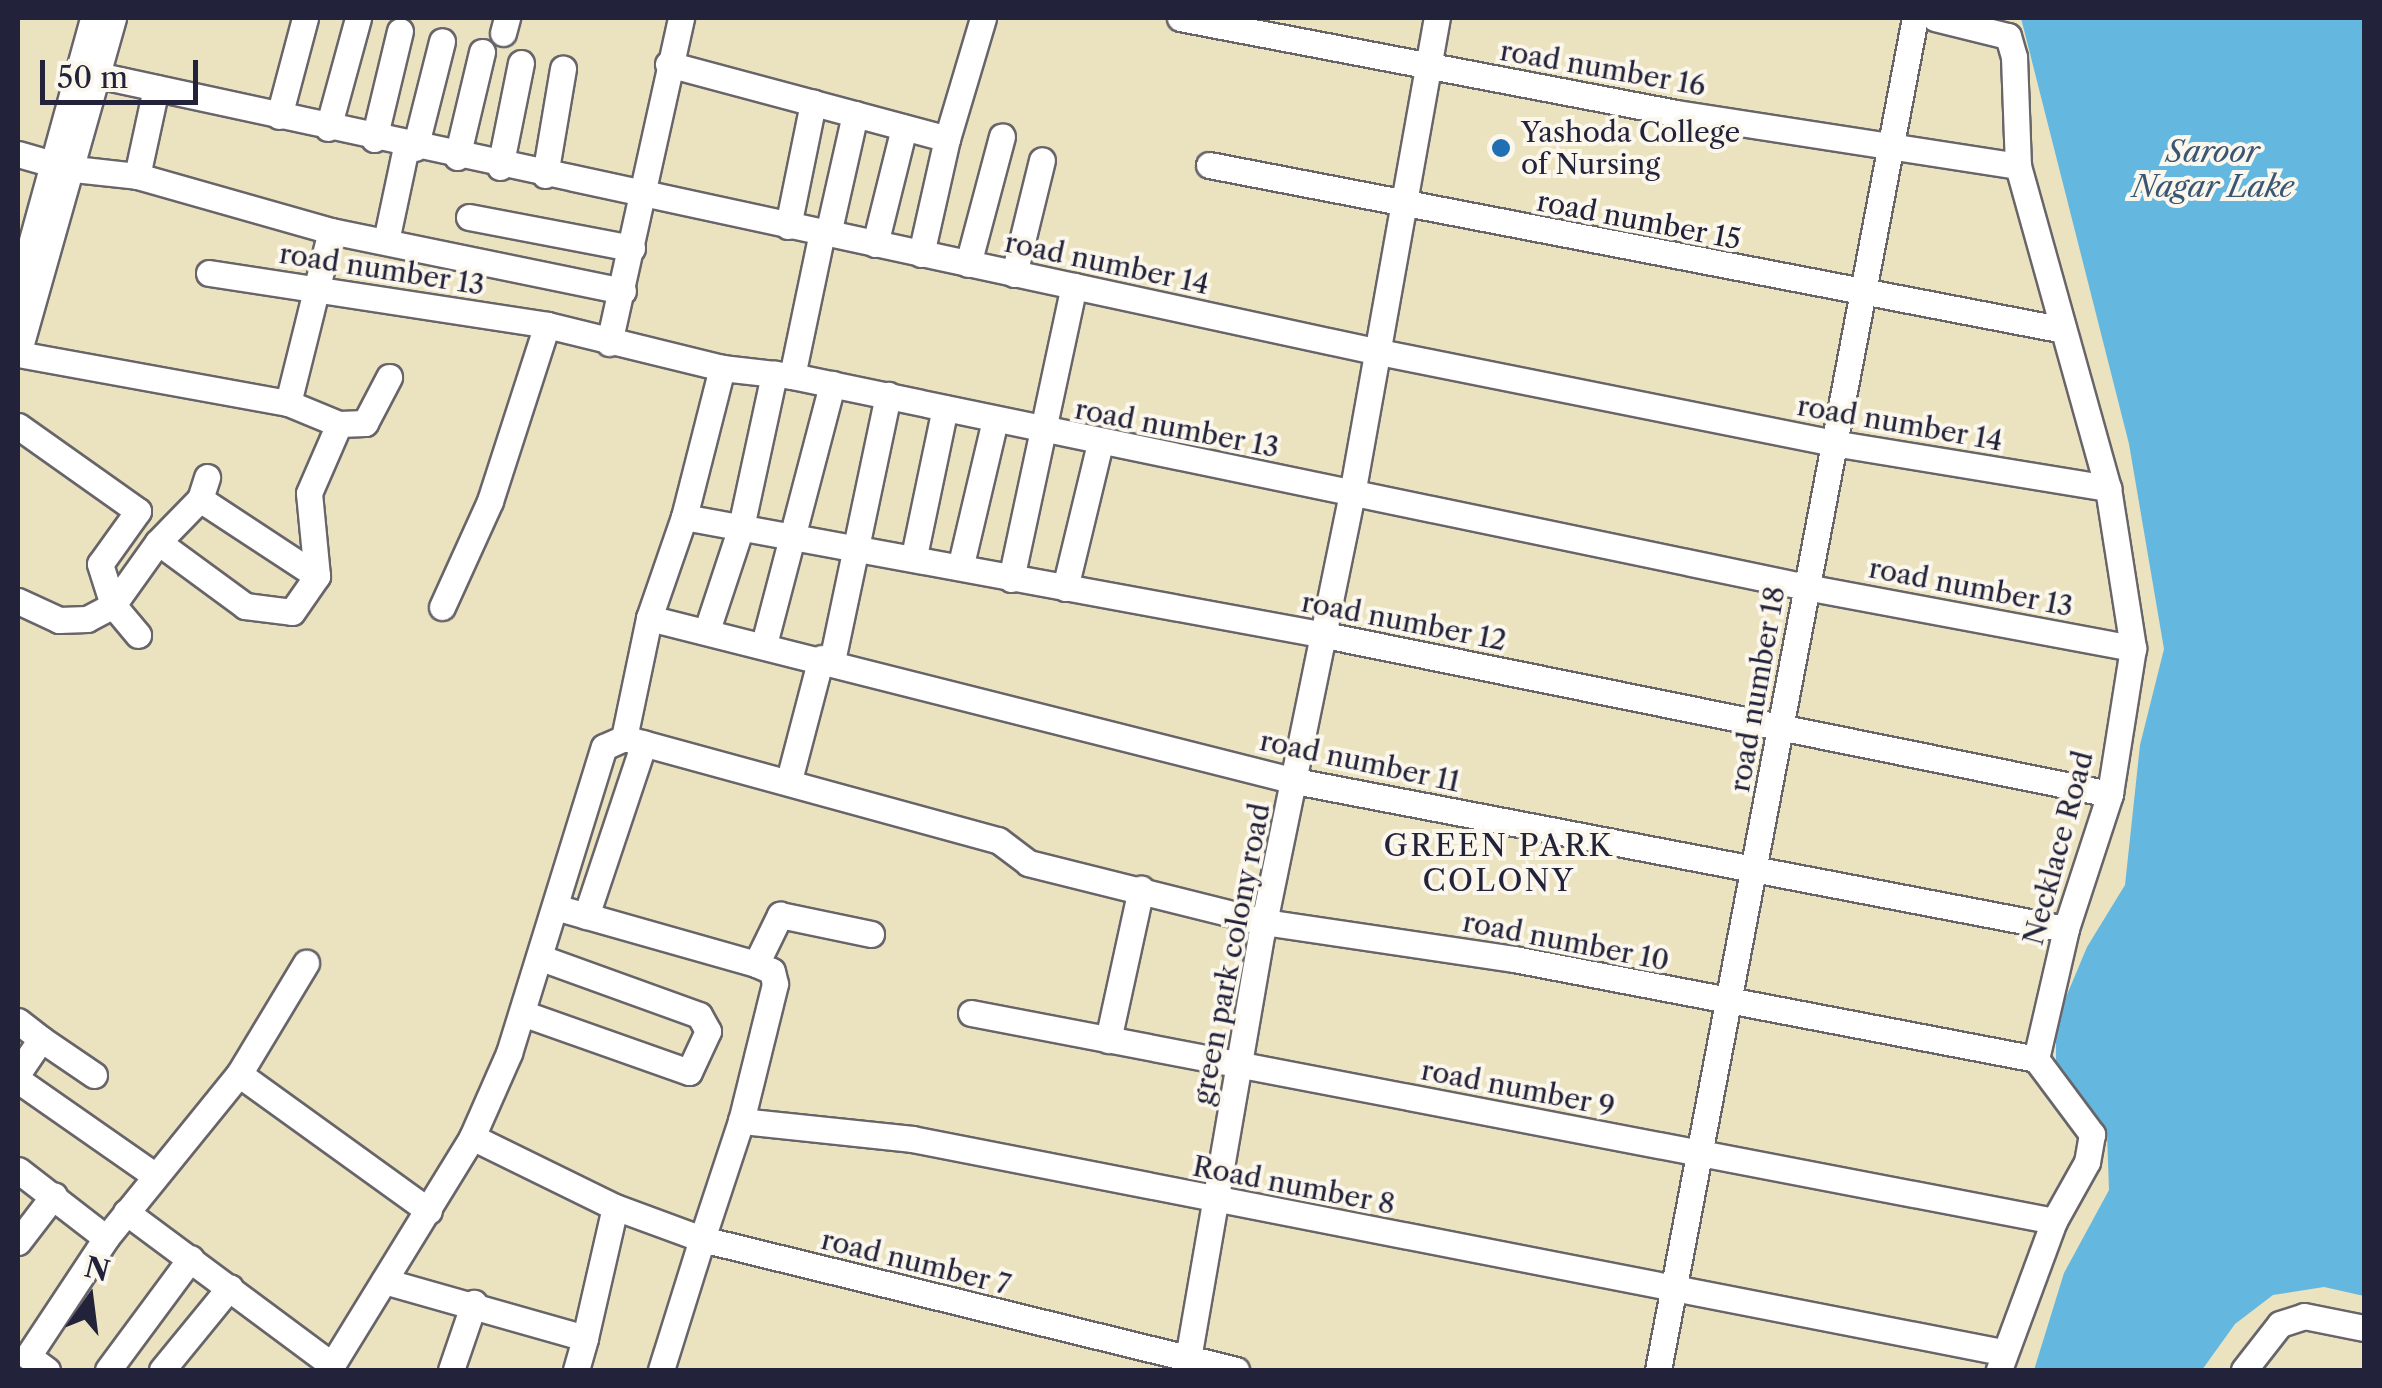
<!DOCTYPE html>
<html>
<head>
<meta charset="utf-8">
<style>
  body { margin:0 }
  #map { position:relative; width:2382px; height:1388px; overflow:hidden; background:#ebe2c0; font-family:"Libre Caslon Text",serif }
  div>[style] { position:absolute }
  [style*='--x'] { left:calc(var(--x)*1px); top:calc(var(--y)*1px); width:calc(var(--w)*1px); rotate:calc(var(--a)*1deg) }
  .water>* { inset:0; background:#64b8e0 }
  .roads { filter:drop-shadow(2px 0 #68656a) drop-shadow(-2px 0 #68656a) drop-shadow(0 2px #68656a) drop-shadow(0 -2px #68656a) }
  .minor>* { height:25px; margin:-12.5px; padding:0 12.5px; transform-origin:12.5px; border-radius:12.5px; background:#fff }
  .dots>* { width:28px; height:28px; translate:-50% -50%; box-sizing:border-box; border:5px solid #fbf7ec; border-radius:50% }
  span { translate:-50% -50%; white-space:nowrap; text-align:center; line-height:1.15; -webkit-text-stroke:8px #fbf7ec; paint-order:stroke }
  .street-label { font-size:28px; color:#22223b }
  .poi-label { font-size:28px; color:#22223b }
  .left { translate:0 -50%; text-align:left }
  .water-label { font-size:30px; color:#395675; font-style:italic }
  .neighbourhood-label { font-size:30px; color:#22223b; letter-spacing:2.5px }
  .frame { position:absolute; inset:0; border:20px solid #22223b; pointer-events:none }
  .north { position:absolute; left:40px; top:1248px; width:100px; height:100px; -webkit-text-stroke:8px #fbf7ec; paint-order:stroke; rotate:14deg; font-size:28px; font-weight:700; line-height:40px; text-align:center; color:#22223b }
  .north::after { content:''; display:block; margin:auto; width:35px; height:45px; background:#22223b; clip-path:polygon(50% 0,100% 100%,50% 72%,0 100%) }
  .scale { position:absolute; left:40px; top:60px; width:158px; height:45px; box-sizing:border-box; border:5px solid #22223b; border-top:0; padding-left:12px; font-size:30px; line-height:35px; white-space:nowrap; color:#22223b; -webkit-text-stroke:8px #fbf7ec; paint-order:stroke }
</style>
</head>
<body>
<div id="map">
  <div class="water">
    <div style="clip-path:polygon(2021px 18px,2364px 18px,2364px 1296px,2324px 1287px,2273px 1295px,2235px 1324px,2202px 1370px,2034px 1370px,2064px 1273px,2109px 1190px,2107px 1133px,2056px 1070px,2056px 1021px,2087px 947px,2125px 885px,2140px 745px,2164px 649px,2129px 444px)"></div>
  </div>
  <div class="roads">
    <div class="minor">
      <div style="--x:113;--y:18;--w:349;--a:105.8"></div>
      <div style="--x:18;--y:354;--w:274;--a:10.3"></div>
      <div style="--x:288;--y:403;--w:55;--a:22.4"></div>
      <div style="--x:1180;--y:18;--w:505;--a:10.84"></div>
      <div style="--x:1676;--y:113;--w:346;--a:8.8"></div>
      <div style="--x:1935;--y:18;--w:75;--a:13.9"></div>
      <div style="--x:2008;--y:36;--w:22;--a:74"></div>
      <div style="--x:2014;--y:57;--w:109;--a:87.9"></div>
      <div style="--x:2018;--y:166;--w:334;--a:74.4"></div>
      <div style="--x:2108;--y:488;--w:162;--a:81.1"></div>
      <div style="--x:2133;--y:648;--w:148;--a:99"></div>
      <div style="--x:2110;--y:794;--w:142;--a:108.1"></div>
      <div style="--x:2066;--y:929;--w:133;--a:103"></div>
      <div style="--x:2036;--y:1059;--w:94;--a:53.3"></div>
      <div style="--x:2092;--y:1134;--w:28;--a:100"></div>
      <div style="--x:2087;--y:1162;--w:68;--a:119.2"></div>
      <div style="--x:2054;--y:1221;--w:159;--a:110.3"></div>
      <div style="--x:503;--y:33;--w:16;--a:-75"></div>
      <div style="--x:668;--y:64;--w:289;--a:15"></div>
      <div style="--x:947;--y:139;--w:126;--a:-73.4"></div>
      <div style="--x:97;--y:75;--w:1312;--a:12.19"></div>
      <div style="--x:1379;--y:352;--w:463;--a:11.3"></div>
      <div style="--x:1833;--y:443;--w:279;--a:9.3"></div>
      <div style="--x:279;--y:116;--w:101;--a:-75.1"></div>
      <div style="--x:328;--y:128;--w:114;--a:-74.7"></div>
      <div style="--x:374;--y:139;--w:111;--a:-76.5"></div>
      <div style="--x:415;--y:148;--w:110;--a:-75.8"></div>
      <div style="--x:18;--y:154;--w:37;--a:16"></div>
      <div style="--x:457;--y:157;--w:108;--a:-76.6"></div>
      <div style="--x:1209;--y:165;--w:866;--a:10.92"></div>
      <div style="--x:500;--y:167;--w:106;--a:-78.6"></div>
      <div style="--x:74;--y:169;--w:63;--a:6.3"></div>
      <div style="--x:137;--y:176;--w:202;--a:15.8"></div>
      <div style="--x:331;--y:231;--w:298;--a:11.6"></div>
      <div style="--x:545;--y:175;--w:108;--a:-80.4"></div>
      <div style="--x:137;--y:176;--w:90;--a:-77.8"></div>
      <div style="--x:469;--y:217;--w:166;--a:10.8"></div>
      <div style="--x:788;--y:226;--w:126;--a:-78.5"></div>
      <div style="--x:828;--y:234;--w:123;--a:-77.3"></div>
      <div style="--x:386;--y:241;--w:96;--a:-78"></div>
      <div style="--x:875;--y:244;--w:120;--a:-76"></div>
      <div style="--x:921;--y:254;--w:118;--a:-77.3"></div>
      <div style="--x:968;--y:264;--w:132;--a:-75.1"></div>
      <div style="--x:209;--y:273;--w:342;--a:8.7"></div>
      <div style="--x:547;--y:325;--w:180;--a:13.8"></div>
      <div style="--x:722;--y:368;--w:70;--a:6.5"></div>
      <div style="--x:792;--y:376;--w:1036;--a:11.75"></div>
      <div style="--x:1806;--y:587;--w:333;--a:10.6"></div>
      <div style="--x:1014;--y:274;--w:117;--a:-76.2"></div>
      <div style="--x:18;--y:291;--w:283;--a:-74.6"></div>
      <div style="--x:609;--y:343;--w:333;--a:-77.5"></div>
      <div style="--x:792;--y:376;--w:146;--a:-78.2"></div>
      <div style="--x:288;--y:403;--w:177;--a:-76"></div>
      <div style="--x:18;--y:426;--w:147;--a:35.3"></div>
      <div style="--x:138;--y:511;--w:65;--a:125.6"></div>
      <div style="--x:100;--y:564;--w:43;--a:72.4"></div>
      <div style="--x:113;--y:605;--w:39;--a:50"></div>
      <div style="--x:200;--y:499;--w:140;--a:33.3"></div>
      <div style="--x:684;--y:517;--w:652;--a:10.43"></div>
      <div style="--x:1325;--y:635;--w:801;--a:11.45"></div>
      <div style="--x:158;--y:542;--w:108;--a:36.3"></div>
      <div style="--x:245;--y:606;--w:47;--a:7.3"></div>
      <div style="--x:292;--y:612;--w:44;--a:-55.2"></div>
      <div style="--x:317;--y:576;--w:83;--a:-95.5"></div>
      <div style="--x:309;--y:493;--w:75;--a:-66.5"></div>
      <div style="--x:339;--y:424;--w:26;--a:-2"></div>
      <div style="--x:365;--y:423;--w:52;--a:-62.4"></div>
      <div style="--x:914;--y:556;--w:151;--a:-78.2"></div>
      <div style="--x:961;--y:564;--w:148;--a:-76.7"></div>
      <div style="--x:1011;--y:579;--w:300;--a:-77.9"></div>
      <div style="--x:1065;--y:588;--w:149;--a:-76.4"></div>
      <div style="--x:18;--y:601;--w:45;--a:24.9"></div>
      <div style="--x:59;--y:620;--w:28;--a:-2"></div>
      <div style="--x:87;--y:619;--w:30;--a:-28"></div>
      <div style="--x:113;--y:605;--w:77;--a:-54.5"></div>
      <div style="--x:158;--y:542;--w:60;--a:-45.7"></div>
      <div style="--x:200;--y:499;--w:23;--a:-72"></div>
      <div style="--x:442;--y:607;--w:116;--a:-65.6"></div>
      <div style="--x:490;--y:501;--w:185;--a:-72.1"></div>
      <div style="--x:649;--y:618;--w:666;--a:14.16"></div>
      <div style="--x:1295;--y:781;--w:785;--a:10.87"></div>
      <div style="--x:707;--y:630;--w:108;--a:-71.7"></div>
      <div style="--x:741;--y:527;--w:157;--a:-77.8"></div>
      <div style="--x:764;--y:644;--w:269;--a:-75.3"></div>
      <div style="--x:832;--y:661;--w:272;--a:-78.1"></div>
      <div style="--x:624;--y:738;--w:388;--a:15.3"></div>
      <div style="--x:998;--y:840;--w:38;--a:37"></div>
      <div style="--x:1028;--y:863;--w:243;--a:14"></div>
      <div style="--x:1264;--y:922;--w:253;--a:8.4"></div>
      <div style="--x:1514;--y:959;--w:531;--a:10.84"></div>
      <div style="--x:789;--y:780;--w:126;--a:-75.3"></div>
      <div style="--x:555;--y:907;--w:209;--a:15.8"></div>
      <div style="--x:756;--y:964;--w:55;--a:-63.9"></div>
      <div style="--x:780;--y:915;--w:93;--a:11.8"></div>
      <div style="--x:586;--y:916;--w:182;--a:-71.5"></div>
      <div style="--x:756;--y:964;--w:17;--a:24"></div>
      <div style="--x:772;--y:971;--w:13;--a:77"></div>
      <div style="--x:775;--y:984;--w:141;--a:103.9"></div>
      <div style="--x:741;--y:1121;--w:172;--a:6"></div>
      <div style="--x:912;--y:1139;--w:1111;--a:11.06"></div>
      <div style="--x:522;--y:1013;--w:177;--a:19.5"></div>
      <div style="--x:689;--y:1072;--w:45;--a:-65.1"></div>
      <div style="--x:708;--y:1031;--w:18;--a:-119"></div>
      <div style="--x:699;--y:1015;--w:170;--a:-160.1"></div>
      <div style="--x:971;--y:1013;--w:1103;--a:10.87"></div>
      <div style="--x:18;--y:1021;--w:29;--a:38"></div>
      <div style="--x:41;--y:1039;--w:41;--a:124.1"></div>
      <div style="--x:41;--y:1039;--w:64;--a:34.2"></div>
      <div style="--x:1108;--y:1040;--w:155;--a:-77.7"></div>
      <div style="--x:239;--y:1074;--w:234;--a:35.8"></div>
      <div style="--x:18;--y:1080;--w:166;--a:34.9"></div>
      <div style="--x:741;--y:1121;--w:124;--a:108.3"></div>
      <div style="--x:702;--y:1239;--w:550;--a:13.78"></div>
      <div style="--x:472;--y:1137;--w:159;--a:26.1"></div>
      <div style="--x:615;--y:1207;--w:93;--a:20.2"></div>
      <div style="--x:702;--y:1239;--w:137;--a:107.4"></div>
      <div style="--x:18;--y:1170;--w:111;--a:37.7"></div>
      <div style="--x:106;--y:1238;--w:211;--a:-51"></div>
      <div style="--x:239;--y:1074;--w:130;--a:-58.9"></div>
      <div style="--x:126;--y:1212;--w:257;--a:36.6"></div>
      <div style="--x:332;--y:1365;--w:268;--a:-58.4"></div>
      <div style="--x:472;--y:1137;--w:92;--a:-66.2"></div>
      <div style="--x:509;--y:1053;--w:320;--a:-72.8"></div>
      <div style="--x:604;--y:747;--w:22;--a:-24"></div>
      <div style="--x:624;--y:738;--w:123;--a:-78.2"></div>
      <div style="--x:649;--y:618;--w:107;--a:-70.9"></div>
      <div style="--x:684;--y:517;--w:154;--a:-75.7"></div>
      <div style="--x:18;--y:1242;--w:59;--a:-52.5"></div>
      <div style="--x:384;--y:1281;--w:209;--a:15.8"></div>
      <div style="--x:585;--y:1338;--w:134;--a:-77.1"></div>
      <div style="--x:47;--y:1370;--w:24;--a:-144"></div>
      <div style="--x:28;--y:1356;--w:141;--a:-56.5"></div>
      <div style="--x:108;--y:1370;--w:139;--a:-53.5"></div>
      <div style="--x:162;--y:1370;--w:107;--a:-50.7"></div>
      <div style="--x:451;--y:1370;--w:71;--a:-71.1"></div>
      <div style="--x:576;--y:1370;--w:33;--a:-74"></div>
      <div style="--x:1186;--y:1370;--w:445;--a:-80.2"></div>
      <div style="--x:1262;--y:932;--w:447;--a:-78.4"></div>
      <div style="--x:1352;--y:494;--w:484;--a:-79.9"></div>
      <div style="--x:1658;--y:1370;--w:1376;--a:-79.24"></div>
      <div style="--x:2244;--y:1370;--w:58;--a:-52"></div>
      <div style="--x:2280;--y:1324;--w:25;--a:-18"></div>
      <div style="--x:2304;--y:1316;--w:61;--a:11.3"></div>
    </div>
  </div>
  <div class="dots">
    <div style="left:1501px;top:148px;background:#1f6fb2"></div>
  </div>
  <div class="street-label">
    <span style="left:1603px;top:68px;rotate:10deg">road number 16</span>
    <span style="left:1639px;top:220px;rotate:11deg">road number 15</span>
    <span style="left:1107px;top:263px;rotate:12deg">road number 14</span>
    <span style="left:382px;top:269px;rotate:9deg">road number 13</span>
    <span style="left:1900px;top:423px;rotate:10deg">road number 14</span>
    <span style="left:1177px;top:428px;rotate:11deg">road number 13</span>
    <span style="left:1971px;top:587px;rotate:11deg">road number 13</span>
    <span style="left:1404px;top:621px;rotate:11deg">road number 12</span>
    <span style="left:1757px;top:689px;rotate:-80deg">road number 18</span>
    <span style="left:1360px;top:761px;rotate:12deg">road number 11</span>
    <span style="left:2058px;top:848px;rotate:-75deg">Necklace Road</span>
    <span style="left:1566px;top:941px;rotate:11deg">road number 10</span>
    <span style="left:1231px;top:954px;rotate:-79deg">green park colony road</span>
    <span style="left:1518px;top:1088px;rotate:11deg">road number 9</span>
    <span style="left:1294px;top:1185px;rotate:11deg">Road number 8</span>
    <span style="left:916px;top:1262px;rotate:14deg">road number 7</span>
  </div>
  <div class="poi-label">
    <span class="left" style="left:1521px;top:148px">Yashoda College<br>of Nursing</span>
  </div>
  <div class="water-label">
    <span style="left:2213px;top:169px">Saroor<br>Nagar Lake</span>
  </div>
  <div class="neighbourhood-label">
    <span style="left:1499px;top:863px">GREEN PARK<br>COLONY</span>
  </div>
  <div class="frame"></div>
  <div class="north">N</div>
  <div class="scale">50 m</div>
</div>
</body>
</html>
